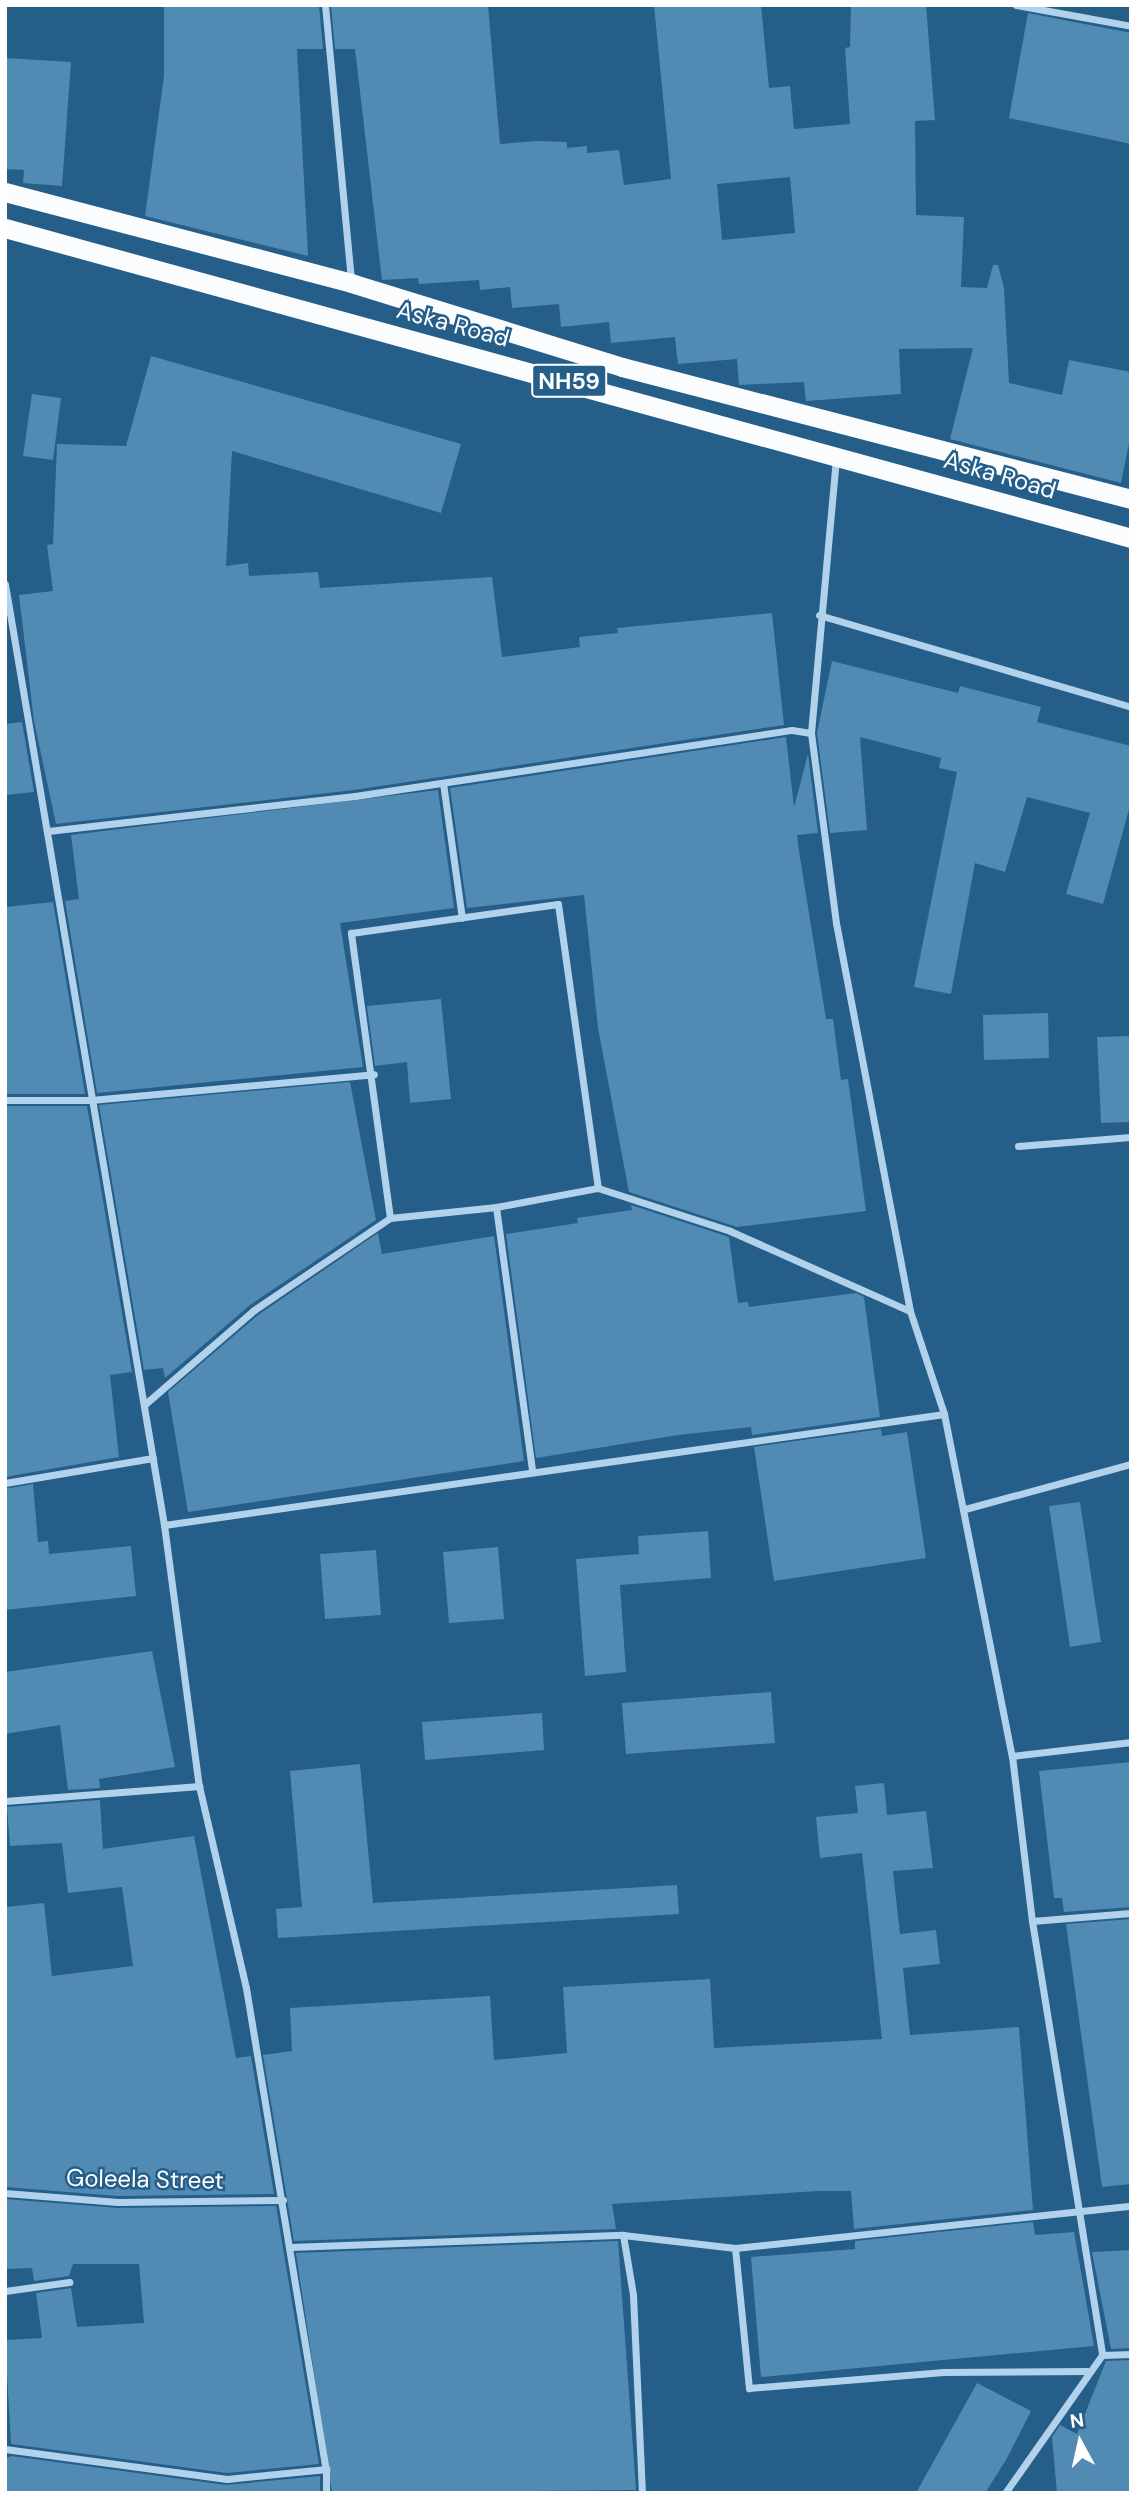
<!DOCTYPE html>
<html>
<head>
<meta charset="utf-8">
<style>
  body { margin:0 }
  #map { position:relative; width:1136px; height:2498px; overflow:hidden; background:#255e89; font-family:"DM Sans",sans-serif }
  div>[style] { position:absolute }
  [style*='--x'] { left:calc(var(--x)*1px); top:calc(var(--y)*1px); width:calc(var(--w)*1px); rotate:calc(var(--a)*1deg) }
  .building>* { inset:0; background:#518ab2 }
  .minor>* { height:7px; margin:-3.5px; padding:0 3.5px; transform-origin:3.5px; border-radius:3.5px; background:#b1d2ea }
  .trunk>* { height:19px; margin:-9.5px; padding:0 9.5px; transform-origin:9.5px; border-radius:9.5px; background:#fafcfe }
  span { translate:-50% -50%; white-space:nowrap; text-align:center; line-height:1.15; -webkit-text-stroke:5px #255e89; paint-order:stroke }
  .shield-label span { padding:2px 5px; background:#255e89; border:2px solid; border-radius:5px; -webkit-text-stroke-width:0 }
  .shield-label { font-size:23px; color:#fff; font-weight:700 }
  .street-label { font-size:24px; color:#fff }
  .frame { position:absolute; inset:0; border:7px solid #fff; pointer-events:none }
  .north { position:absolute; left:1045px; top:2407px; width:70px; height:70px; -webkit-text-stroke:5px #255e89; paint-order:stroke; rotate:352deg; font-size:19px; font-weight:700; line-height:28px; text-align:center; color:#fff }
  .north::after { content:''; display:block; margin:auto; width:24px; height:32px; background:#fff; clip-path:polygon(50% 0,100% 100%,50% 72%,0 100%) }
</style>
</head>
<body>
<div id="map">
  <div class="building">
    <div style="clip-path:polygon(164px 5px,319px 5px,323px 49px,297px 49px,308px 256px,145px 216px,164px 76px)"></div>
    <div style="clip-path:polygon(evenodd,331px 5px,488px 5px,500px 144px,538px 141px,567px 142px,567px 148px,587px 146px,587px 153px,619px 150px,624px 185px,671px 179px,654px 5px,761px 5px,769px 88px,790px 86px,794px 129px,850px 124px,845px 48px,850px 47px,851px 5px,926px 5px,935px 120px,915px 121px,916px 215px,964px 217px,961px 287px,987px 288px,993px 265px,998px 265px,1004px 288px,1009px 383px,1062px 395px,1069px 360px,1131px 372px,1131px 433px,1121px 483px,950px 439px,973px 348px,899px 349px,901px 394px,806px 401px,804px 382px,739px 385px,737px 359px,678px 364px,675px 337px,611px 343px,609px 322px,561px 327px,559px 304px,512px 308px,510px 287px,480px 290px,479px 280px,419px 284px,418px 278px,382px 280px,355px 49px,335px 49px,331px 5px,790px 177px,795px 233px,722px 240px,717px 184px,790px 177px)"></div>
    <div style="clip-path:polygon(1028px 13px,1131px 33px,1131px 144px,1009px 118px)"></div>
    <div style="clip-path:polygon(5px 58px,71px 62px,62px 186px,23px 183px,24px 170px,5px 169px)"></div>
    <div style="clip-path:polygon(151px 356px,461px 444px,441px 513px,232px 451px,226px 566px,248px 563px,249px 576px,318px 572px,320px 588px,492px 577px,502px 657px,580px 647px,579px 637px,618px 633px,617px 628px,772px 613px,784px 725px,354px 790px,56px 824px,34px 721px,19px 595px,53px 591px,47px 545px,53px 544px,57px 444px,126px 446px)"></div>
    <div style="clip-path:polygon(32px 394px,61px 398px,53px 460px,23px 456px)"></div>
    <div style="clip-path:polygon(832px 661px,958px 693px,960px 686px,1041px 707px,1037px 722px,1131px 746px,1131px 802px,1103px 904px,1066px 894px,1090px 813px,1027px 797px,1005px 872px,975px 863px,951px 994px,914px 987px,957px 772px,939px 768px,941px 758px,860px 737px,867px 830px,830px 833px,817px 733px)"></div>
    <div style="clip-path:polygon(22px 722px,34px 792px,5px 795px,5px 724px)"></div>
    <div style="clip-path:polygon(786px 737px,794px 807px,808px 754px,818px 833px,797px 835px,799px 851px,826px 1019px,833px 1019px,841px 1080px,848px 1079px,866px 1211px,737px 1227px,629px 1192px,598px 1028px,584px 895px,467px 908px,450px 788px)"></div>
    <div style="clip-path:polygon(438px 790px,454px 908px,340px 923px,363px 1067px,97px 1093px,65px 901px,79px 899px,71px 835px)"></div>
    <div style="clip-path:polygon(53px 902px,85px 1094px,5px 1094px,5px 907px)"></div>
    <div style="clip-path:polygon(441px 999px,451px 1099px,410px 1103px,407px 1062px,375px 1066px,367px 1006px)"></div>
    <div style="clip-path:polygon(1048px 1013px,1049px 1058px,984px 1060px,983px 1015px)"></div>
    <div style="clip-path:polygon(1131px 1036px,1131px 1122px,1101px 1123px,1097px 1037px)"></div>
    <div style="clip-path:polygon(350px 1082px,376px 1220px,250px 1305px,165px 1378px,163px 1368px,144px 1370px,99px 1105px)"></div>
    <div style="clip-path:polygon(5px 1106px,87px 1106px,132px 1372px,110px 1375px,119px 1457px,5px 1477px)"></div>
    <div style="clip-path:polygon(631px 1205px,729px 1237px,738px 1303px,748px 1302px,749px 1307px,856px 1293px,864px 1297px,880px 1417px,752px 1435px,751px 1427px,678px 1435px,536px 1458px,506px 1234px,578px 1223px,577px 1218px,632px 1210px)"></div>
    <div style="clip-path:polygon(378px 1233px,382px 1254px,494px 1236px,524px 1461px,188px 1512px,168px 1392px,258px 1315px)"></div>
    <div style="clip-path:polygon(881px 1429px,882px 1436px,907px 1432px,926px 1558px,774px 1581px,754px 1447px)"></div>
    <div style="clip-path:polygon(33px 1484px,38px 1542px,48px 1541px,49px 1554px,131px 1546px,136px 1596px,5px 1610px,5px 1489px)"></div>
    <div style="clip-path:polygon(1080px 1502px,1101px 1642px,1070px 1647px,1049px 1506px)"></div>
    <div style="clip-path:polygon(708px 1531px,711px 1578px,620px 1585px,626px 1672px,585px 1676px,576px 1559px,639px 1554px,638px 1536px)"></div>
    <div style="clip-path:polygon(498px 1547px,504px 1619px,449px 1623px,443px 1552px)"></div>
    <div style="clip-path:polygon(376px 1550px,381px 1615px,325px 1619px,320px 1554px)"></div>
    <div style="clip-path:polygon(152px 1651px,175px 1767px,99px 1779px,100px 1788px,68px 1790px,60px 1725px,5px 1734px,5px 1672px)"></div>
    <div style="clip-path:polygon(771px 1692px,775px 1743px,626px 1754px,622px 1703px)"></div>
    <div style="clip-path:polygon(542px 1713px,544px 1750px,425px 1760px,422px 1722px)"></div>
    <div style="clip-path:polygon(1131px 1762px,1131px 1907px,1064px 1912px,1062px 1898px,1054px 1898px,1039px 1771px)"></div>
    <div style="clip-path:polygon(360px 1764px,373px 1903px,677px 1885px,679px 1914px,278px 1938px,276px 1909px,302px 1907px,290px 1771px)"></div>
    <div style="clip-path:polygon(884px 1783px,887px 1815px,926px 1811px,933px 1868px,893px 1871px,900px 1934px,936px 1930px,940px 1964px,903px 1968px,910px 2035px,1019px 2027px,1033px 2210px,854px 2229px,851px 2191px,818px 2191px,612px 2204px,616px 2229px,294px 2241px,263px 2055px,292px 2051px,290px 2008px,490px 1996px,494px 2060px,567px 2053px,563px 1987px,710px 1979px,714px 2048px,882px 2039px,862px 1853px,820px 1858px,816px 1817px,858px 1813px,855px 1786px)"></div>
    <div style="clip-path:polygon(100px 1800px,103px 1849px,194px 1836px,236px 2058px,251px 2056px,274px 2194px,118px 2196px,5px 2187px,5px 1907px,44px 1903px,52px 1976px,133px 1966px,122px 1887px,68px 1893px,62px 1843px,10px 1846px,7px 1807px)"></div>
    <div style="clip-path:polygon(1131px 1919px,1131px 2184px,1102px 2187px,1066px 1924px)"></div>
    <div style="clip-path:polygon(5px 2199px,118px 2208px,276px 2206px,319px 2464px,227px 2473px,11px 2444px,5px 2340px,42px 2338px,36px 2293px,71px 2288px,77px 2327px,144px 2323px,139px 2264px,73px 2264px,69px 2276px,34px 2281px,32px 2268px,5px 2269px)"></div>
    <div style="clip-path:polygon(1033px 2222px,1035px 2235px,1074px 2232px,1094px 2346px,761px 2377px,751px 2257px,855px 2249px,855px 2241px)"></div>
    <div style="clip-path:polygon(618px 2241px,636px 2490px,332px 2493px,296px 2253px)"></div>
    <div style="clip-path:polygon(1131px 2250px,1131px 2348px,1111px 2349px,1092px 2252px)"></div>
    <div style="clip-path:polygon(1131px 2360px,1131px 2493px,1057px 2493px,1052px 2437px,1060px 2425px,1077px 2434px,1106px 2361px)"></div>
    <div style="clip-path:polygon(977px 2383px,1031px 2411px,1006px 2460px,985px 2493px,916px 2493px)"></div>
    <div style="clip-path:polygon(11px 2456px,226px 2485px,320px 2476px,320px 2493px,5px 2493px,5px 2459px)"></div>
  </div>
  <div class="minor">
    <div style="--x:325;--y:5;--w:276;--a:84.6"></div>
    <div style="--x:1016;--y:5;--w:117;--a:10.3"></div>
    <div style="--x:836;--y:458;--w:276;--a:95.2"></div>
    <div style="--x:811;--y:733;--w:192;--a:82.5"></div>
    <div style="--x:836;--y:923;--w:395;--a:79.2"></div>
    <div style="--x:910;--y:1311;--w:108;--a:71.7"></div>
    <div style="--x:944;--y:1414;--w:349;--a:78.8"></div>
    <div style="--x:1012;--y:1756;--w:166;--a:83.1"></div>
    <div style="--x:1032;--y:1921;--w:440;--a:80.8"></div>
    <div style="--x:1102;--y:2355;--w:169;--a:125.1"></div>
    <div style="--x:5;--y:584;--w:954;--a:80.41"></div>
    <div style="--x:164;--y:1525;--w:263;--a:82.4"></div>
    <div style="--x:199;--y:1786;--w:207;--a:76.9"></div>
    <div style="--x:246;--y:1988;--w:488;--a:80.6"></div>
    <div style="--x:326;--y:2469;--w:24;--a:90"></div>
    <div style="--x:819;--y:615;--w:325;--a:16.4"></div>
    <div style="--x:443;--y:783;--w:136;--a:82"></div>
    <div style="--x:48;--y:831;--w:309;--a:-6.5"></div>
    <div style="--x:355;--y:796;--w:442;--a:-8.6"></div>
    <div style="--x:792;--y:730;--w:19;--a:9"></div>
    <div style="--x:5;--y:1100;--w:86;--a:0"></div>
    <div style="--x:91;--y:1100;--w:284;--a:-5.2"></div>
    <div style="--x:1018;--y:1146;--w:113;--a:-4.6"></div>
    <div style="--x:496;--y:1207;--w:266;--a:82.2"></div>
    <div style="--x:390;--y:1218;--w:288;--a:-97.8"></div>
    <div style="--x:351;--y:933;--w:209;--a:-8"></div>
    <div style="--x:558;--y:904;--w:287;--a:82"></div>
    <div style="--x:144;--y:1405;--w:145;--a:-40.8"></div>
    <div style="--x:254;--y:1310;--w:164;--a:-34.1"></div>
    <div style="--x:390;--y:1218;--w:107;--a:-5.9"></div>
    <div style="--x:496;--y:1207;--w:104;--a:-10.6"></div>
    <div style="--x:598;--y:1188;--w:139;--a:18"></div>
    <div style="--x:730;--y:1231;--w:197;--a:24"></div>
    <div style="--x:5;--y:1483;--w:150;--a:-9.6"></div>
    <div style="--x:965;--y:1509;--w:172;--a:-15.2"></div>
    <div style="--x:164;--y:1525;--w:788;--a:-8.1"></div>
    <div style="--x:1012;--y:1756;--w:120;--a:-6.7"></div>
    <div style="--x:5;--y:1801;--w:195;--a:-4.4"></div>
    <div style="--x:1032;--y:1921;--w:99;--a:-4.6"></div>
    <div style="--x:5;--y:2193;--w:113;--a:4.6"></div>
    <div style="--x:118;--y:2202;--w:165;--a:-0.7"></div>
    <div style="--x:623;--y:2235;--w:61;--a:80.5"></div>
    <div style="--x:633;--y:2295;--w:198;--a:87.4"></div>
    <div style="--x:290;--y:2247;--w:333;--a:-2.1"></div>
    <div style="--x:623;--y:2235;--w:113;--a:6.6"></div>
    <div style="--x:735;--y:2248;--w:398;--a:-6.1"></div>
    <div style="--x:735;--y:2248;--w:141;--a:84.3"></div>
    <div style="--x:749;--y:2388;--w:195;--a:-4.7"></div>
    <div style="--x:943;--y:2372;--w:144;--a:-0.4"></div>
    <div style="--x:5;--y:2291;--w:65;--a:-8"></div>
    <div style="--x:1102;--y:2355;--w:29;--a:-2"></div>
    <div style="--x:5;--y:2449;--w:224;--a:7.7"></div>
    <div style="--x:227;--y:2479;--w:100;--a:-5.8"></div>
  </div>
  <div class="trunk">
    <div style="--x:5;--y:192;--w:358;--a:14.7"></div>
    <div style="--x:351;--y:283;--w:284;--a:17.2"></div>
    <div style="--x:622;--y:367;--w:526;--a:14.54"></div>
    <div style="--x:5;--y:228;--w:1168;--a:15.39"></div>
  </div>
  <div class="shield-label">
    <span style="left:569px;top:381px">NH59</span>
  </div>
  <div class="street-label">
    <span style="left:453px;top:324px;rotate:15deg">Aska Road</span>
    <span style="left:1000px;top:475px;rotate:16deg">Aska Road</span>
    <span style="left:145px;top:2179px;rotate:1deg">Goleela Street</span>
  </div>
  <div class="frame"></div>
  <div class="north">N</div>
</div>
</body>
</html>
